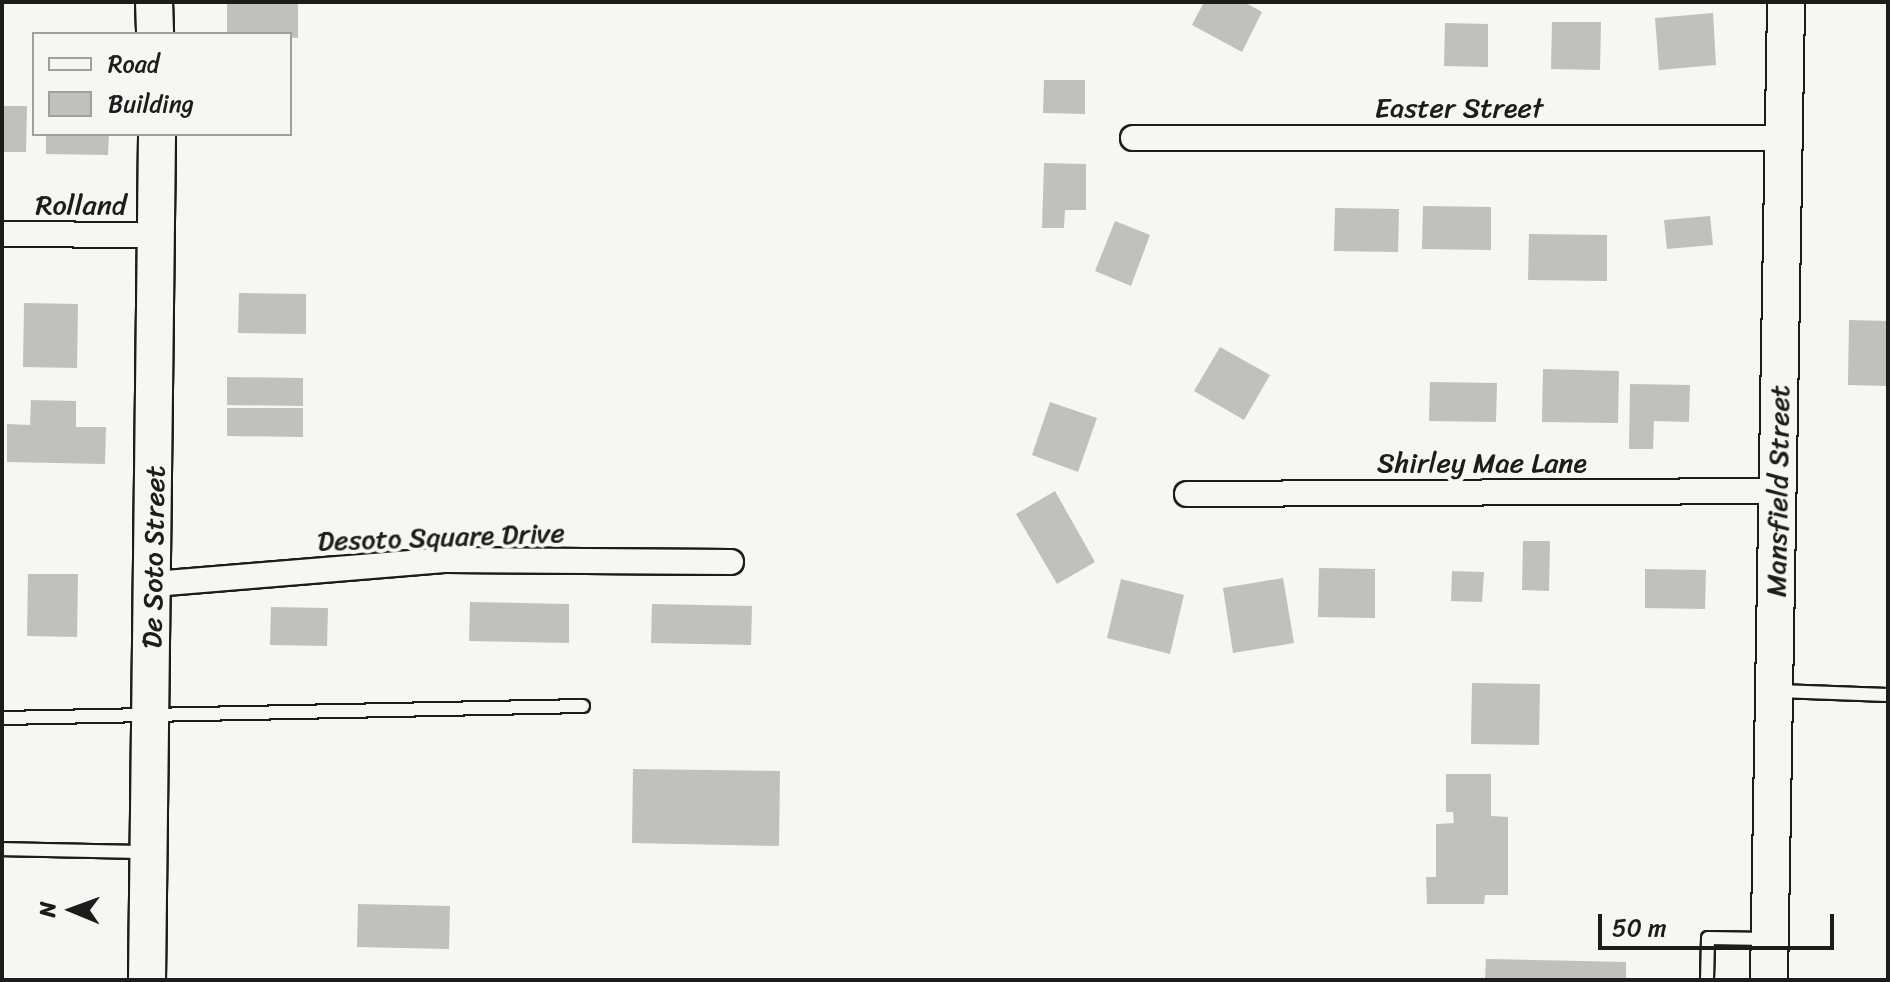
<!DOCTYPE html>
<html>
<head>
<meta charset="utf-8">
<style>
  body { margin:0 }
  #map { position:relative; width:1890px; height:982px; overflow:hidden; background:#f6f6f2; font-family:Sriracha,sans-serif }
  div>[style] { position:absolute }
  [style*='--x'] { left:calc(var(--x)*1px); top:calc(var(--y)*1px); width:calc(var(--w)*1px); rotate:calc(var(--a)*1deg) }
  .building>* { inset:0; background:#c0c0bd }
  .roads { filter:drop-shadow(2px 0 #1c1c1c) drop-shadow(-2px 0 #1c1c1c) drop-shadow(0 2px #1c1c1c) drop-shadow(0 -2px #1c1c1c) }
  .lane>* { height:12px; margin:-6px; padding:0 6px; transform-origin:6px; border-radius:6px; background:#f6f6f2 }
  .street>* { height:24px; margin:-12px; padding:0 12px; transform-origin:12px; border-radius:12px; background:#f6f6f2 }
  .secondary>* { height:36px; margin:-18px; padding:0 18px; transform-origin:18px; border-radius:18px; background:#f6f6f2 }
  span { translate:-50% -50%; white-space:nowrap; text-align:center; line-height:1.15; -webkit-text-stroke:8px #f6f6f2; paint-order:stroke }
  .street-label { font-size:28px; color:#1c1c1c }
  .frame { position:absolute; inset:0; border:4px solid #1c1c1c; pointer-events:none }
  .legend { position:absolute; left:32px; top:32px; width:260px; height:104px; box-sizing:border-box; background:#f6f6f2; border:2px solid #9f9f9c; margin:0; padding:10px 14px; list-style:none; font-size:24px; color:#1c1c1c }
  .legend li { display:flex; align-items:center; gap:16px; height:40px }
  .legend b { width:40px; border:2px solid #9f9f9c }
  .north { position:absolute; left:32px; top:870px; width:80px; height:80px; -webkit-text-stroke:6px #f6f6f2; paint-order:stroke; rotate:271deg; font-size:22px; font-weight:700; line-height:32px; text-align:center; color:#1c1c1c }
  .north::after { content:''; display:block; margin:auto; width:28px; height:36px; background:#1c1c1c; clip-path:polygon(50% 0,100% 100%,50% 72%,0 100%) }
  .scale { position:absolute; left:1598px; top:914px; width:236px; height:36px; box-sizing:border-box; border:4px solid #1c1c1c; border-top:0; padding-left:10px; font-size:24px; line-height:28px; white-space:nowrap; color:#1c1c1c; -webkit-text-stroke:6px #f6f6f2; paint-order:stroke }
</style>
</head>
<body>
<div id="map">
  <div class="building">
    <div style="clip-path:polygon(227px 2px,298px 2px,298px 38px,227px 34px)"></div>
    <div style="clip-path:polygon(1204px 2px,1244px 2px,1262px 12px,1242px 52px,1192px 25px)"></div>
    <div style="clip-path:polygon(1713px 13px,1716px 65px,1659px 70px,1655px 18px)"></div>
    <div style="clip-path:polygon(1552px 22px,1601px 22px,1600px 70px,1551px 69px)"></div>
    <div style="clip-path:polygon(1445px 23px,1488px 24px,1488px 67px,1444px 66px)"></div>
    <div style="clip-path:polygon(1044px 80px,1085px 80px,1085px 114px,1043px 113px)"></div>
    <div style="clip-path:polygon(2px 106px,27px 106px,26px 152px,2px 152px)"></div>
    <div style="clip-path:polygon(46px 134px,109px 134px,108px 155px,46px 154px)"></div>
    <div style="clip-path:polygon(1044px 163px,1086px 164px,1086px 210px,1065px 210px,1064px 228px,1042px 228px)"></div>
    <div style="clip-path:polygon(1423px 206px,1491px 207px,1491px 250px,1422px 249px)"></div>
    <div style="clip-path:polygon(1335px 208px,1399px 209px,1398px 252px,1334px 251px)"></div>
    <div style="clip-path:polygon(1710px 216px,1713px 245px,1667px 249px,1664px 220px)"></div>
    <div style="clip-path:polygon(1115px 221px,1150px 235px,1131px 286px,1095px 271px)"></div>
    <div style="clip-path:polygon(1529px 234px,1607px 235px,1607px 281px,1528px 280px)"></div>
    <div style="clip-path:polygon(239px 293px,306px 294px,306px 334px,238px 333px)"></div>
    <div style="clip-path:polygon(24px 303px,78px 304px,77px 368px,23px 367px)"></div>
    <div style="clip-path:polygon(1849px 320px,1888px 321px,1888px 386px,1848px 385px)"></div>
    <div style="clip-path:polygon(1220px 347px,1270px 375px,1244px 420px,1194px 391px)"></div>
    <div style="clip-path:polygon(1543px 369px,1619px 371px,1618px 423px,1542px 422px)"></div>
    <div style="clip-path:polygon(227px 377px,303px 378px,303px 406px,227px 405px)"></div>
    <div style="clip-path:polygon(1430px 382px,1497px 383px,1496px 422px,1429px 421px)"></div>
    <div style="clip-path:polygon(1630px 384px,1690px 385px,1689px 422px,1654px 421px,1653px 449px,1629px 449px)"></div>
    <div style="clip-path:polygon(31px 400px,76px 401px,76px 427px,106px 427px,105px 464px,7px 462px,7px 424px,30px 425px)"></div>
    <div style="clip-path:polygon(1050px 402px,1097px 418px,1078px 472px,1032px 455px)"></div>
    <div style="clip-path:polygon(227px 408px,303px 408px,303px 437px,227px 436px)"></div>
    <div style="clip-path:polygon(1055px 491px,1095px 562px,1057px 584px,1016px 514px)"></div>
    <div style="clip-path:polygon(1523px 541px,1550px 541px,1549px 591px,1522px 590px)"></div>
    <div style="clip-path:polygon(1319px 568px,1375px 569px,1375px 618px,1318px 617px)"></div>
    <div style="clip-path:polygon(1645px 569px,1706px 570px,1705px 609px,1645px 608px)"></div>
    <div style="clip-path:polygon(1452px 571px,1484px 572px,1482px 602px,1451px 601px)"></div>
    <div style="clip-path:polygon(28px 574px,78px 574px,77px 637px,27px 636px)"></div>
    <div style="clip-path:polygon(1283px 578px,1294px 643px,1233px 653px,1223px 588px)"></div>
    <div style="clip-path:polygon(1121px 579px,1184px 595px,1170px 654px,1107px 638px)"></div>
    <div style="clip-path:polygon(470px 602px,569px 604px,569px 643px,469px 641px)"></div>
    <div style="clip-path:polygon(652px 604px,752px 606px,751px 645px,651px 643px)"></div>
    <div style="clip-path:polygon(271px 607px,328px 608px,327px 646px,270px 645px)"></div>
    <div style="clip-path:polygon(1472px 683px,1540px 684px,1539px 745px,1471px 744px)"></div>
    <div style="clip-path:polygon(633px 769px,780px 771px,779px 846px,632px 843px)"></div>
    <div style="clip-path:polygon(1446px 774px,1491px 774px,1491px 816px,1508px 817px,1508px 895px,1485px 895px,1484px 904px,1427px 904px,1426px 877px,1436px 877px,1436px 824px,1454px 823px,1453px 812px,1446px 812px)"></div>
    <div style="clip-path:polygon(358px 904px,450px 906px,449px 949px,357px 947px)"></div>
    <div style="clip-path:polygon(1486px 959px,1626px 962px,1626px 980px,1485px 980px)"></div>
  </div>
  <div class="roads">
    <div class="lane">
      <div style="--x:1778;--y:691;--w:110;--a:2.1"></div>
      <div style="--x:2;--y:718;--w:581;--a:-1.18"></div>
      <div style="--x:2;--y:849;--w:144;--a:1.2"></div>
      <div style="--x:1707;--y:980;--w:42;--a:-88.6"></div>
      <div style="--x:1708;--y:938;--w:59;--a:1"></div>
    </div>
    <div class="street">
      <div style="--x:1133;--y:138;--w:651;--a:0"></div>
      <div style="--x:2;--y:234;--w:157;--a:0.4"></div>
      <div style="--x:1187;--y:494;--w:590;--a:-0.29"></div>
      <div style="--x:154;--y:584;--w:294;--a:-4.7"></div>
      <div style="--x:447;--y:560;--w:284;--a:0.4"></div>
    </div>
    <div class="secondary">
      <div style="--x:154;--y:2;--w:32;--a:88"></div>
      <div style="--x:147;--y:980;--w:846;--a:-89.32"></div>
      <div style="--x:1769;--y:980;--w:978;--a:-89"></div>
    </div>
  </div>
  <div class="street-label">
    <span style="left:1459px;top:108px">Easter Street</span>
    <span style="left:81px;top:205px">Rolland</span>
    <span style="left:1482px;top:463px">Shirley Mae Lane</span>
    <span style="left:1778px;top:491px;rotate:-89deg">Mansfield Street</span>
    <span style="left:441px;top:537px;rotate:-2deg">Desoto Square Drive</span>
    <span style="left:154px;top:557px;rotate:-89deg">De Soto Street</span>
  </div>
  <div class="frame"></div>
  <ul class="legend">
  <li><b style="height:10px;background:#f6f6f2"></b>Road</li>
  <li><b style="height:22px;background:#c0c0bd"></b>Building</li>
  </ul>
  <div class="north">N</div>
  <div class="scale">50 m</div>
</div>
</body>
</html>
